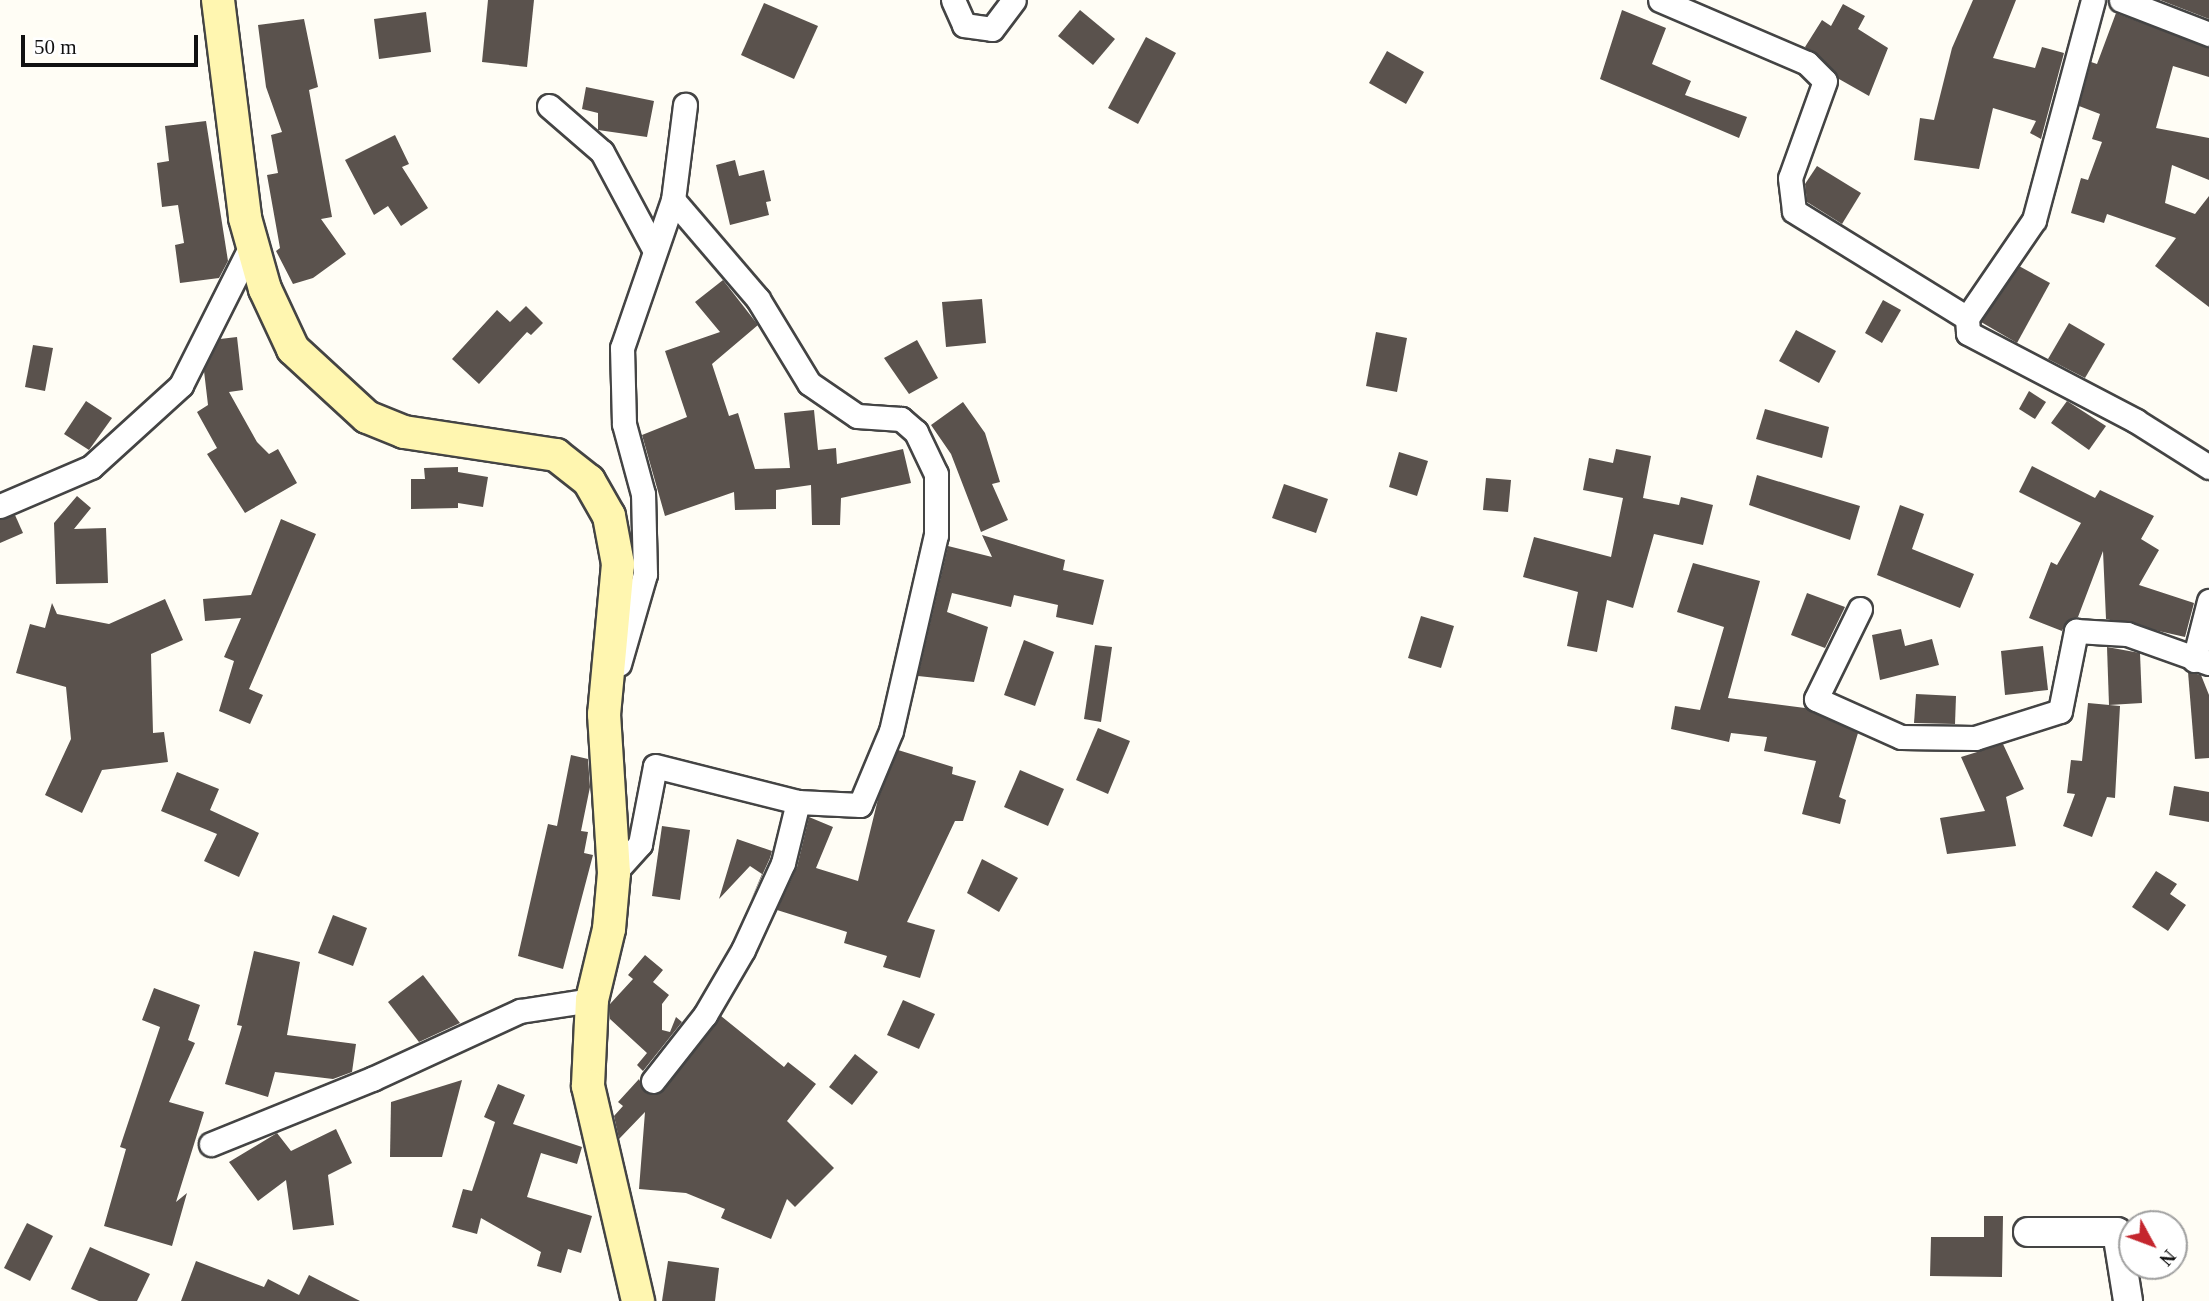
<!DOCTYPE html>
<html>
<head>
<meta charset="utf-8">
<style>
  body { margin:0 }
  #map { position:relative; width:2209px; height:1301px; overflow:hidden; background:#fffdf5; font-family:Georgia,serif }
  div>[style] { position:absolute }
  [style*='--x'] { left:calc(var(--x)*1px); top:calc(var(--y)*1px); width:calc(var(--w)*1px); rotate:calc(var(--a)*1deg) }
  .building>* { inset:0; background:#5a524d }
  .roads { filter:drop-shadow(2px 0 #444) drop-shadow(-2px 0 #444) drop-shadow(0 2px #444) drop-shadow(0 -2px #444) }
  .minor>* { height:23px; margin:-11.5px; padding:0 11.5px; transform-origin:11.5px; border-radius:11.5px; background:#fff }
  .tertiary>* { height:28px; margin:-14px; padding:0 14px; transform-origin:14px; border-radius:14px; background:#fff }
  .secondary>* { height:32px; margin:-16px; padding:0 16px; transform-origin:16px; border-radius:16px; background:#fff6b0 }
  span { translate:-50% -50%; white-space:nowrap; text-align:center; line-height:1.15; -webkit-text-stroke:7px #fff; paint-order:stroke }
  .north { position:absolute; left:2118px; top:1210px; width:70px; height:70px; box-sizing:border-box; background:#fff; border:2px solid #a0a0a0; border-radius:50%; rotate:131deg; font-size:19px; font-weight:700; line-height:28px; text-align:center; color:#111 }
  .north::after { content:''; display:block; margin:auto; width:24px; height:32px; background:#c4262e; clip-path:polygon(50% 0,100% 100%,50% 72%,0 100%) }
  .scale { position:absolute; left:21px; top:35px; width:177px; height:32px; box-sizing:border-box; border:4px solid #111; border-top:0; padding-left:9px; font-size:21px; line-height:24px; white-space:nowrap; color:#111; -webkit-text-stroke:5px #fff; paint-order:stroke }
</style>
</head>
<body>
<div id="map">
  <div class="building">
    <div style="clip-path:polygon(488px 0,534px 0,527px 67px,482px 62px)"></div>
    <div style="clip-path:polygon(1973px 0,2016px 0,1993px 58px,2035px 68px,2042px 47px,2064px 53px,2041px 139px,2030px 133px,2036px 121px,1993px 108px,1979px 169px,1914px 160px,1920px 118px,1934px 120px,1952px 48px)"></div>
    <div style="clip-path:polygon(2160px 0,2209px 0,2209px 19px)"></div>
    <div style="clip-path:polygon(764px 3px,818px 26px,794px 79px,741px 55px)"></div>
    <div style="clip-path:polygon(1843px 4px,1865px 16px,1858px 29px,1888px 48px,1869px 96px,1839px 79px,1805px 47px,1822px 20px,1831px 26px)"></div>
    <div style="clip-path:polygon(1080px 10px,1115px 39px,1093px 65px,1058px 36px)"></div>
    <div style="clip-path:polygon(1622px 10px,1666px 28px,1652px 64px,1691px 81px,1685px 95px,1747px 117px,1739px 138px,1600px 79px)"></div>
    <div style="clip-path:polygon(426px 12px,431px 52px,379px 59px,374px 19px)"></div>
    <div style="clip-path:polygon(2116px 13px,2209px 48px,2209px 77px,2173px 66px,2156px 128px,2209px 138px,2209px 180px,2172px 165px,2165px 203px,2195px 214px,2209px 196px,2209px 307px,2155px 266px,2176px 238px,2107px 214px,2104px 223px,2071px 213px,2081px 178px,2088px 180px,2102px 142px,2092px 139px,2100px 114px,2079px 106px,2091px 62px,2097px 64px)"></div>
    <div style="clip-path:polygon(304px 19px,318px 87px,309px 90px,332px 217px,321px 219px,346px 254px,313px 278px,293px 284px,276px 251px,280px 248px,267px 175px,278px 173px,271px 135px,282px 132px,266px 87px,258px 25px)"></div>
    <div style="clip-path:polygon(1146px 37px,1176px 53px,1138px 124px,1108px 108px)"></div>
    <div style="clip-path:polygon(1387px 51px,1424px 72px,1406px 104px,1369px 83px)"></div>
    <div style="clip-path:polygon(586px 87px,654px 101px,647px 137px,598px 130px,598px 113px,582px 109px)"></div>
    <div style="clip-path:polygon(206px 121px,228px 261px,219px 278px,180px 283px,175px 245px,184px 243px,178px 205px,162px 207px,157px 163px,169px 161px,165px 126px)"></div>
    <div style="clip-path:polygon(395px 135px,409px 164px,402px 167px,428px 208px,401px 226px,388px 206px,374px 215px,345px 160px)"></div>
    <div style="clip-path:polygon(735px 160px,739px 176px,764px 170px,771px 201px,766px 202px,769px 215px,730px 225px,716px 165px)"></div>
    <div style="clip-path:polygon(1817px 166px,1861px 193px,1842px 224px,1807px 202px,1805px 184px)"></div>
    <div style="clip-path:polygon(2019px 266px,2050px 283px,2017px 343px,1981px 322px)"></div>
    <div style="clip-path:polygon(723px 280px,758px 325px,712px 364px,729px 416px,738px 413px,755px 469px,790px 468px,784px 413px,814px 410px,818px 450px,836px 448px,837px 464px,903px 449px,911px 483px,841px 498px,840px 525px,812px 525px,811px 485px,776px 490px,776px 509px,735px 510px,734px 492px,665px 516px,642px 435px,687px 417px,665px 351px,720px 332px,695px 302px)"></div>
    <div style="clip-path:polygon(982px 299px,986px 343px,946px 347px,942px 302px)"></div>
    <div style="clip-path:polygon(1883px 300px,1901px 310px,1882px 343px,1865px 333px)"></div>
    <div style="clip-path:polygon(526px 306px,543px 323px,531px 335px,527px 332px,479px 384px,452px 359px,497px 310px,510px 322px)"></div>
    <div style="clip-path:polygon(2069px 323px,2105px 344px,2085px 378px,2048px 359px)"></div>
    <div style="clip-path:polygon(1796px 330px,1836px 351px,1819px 383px,1779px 361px)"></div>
    <div style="clip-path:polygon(1376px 332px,1407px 338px,1397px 392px,1366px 386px)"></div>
    <div style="clip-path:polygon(237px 337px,243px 390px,229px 392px,257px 442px,269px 454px,278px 449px,297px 483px,245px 513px,207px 454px,217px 448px,197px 412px,208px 405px,204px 371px,220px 339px)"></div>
    <div style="clip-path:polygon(917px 340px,938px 378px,909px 394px,884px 358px)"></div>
    <div style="clip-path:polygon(33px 345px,53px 348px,45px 391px,25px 387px)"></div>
    <div style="clip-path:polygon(2029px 391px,2046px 402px,2035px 419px,2019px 409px)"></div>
    <div style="clip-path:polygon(86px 401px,112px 418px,89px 450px,64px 434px)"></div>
    <div style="clip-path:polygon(2067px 401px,2106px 426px,2089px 450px,2051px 423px)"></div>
    <div style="clip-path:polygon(963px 402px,985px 433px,1000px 482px,992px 484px,1008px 520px,981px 532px,951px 454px,931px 425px)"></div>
    <div style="clip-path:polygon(1765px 409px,1829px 427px,1822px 458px,1756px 439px)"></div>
    <div style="clip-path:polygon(1616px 449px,1651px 456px,1643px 498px,1679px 505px,1681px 497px,1713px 505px,1703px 545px,1654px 534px,1633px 608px,1607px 600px,1597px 652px,1567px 646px,1578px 592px,1523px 577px,1534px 537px,1611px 557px,1623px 498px,1583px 490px,1589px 458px,1613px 463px)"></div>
    <div style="clip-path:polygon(1399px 452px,1428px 461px,1417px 496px,1389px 487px)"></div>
    <div style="clip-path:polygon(2032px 466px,2095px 498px,2100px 490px,2154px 516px,2141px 539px,2159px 550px,2139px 585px,2194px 603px,2185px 637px,2106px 619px,2103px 551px,2078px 617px,2066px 622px,2062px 631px,2029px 618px,2051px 562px,2057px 565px,2081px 523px,2019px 492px)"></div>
    <div style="clip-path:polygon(458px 467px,458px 472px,488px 477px,483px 507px,458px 503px,458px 508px,411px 509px,411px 479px,425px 479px,424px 468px)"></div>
    <div style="clip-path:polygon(1757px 475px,1860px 506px,1850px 540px,1749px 505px)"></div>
    <div style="clip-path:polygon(1486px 478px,1511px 480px,1508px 512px,1483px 510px)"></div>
    <div style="clip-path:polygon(1284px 484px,1328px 499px,1316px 533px,1272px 518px)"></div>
    <div style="clip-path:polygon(77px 496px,91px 508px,74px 529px,106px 528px,108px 583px,56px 584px,54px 523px)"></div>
    <div style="clip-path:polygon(1900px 505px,1924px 514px,1912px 549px,1974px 574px,1960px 608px,1877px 575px)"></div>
    <div style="clip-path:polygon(15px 515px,23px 533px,0 543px,0 520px)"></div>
    <div style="clip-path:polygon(281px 519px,316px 534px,249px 689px,263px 695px,250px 724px,219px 711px,234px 661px,224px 657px,241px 618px,205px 621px,203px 599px,251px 595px)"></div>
    <div style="clip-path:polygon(982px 535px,1065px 560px,1063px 570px,1104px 580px,1093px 625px,1056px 617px,1058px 605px,1014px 595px,1011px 607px,952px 593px,947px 612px,988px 627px,974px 682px,918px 676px,948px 546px,992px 557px)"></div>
    <div style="clip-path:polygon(1693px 563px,1760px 581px,1728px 698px,1805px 708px,1858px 733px,1839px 797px,1846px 800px,1840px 824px,1802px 814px,1816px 761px,1764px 751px,1767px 737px,1731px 733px,1729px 742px,1671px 729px,1675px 706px,1700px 710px,1724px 627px,1677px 612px)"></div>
    <div style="clip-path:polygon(1807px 593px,1845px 607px,1825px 648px,1791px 635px)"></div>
    <div style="clip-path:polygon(165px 599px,183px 640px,151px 654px,153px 733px,164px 732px,168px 762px,102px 770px,82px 813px,45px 795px,71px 739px,66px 687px,16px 673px,30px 624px,45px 628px,52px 603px,57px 614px,109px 624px)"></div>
    <div style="clip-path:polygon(1421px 616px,1454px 626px,1441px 668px,1408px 658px)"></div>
    <div style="clip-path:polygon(1901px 629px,1905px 646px,1932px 639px,1939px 665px,1880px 680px,1872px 635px)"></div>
    <div style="clip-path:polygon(1024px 640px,1054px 652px,1035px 706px,1004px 695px)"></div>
    <div style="clip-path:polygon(1095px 645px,1112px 647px,1101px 722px,1084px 719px)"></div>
    <div style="clip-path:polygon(2043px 646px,2048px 690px,2005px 695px,2001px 651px)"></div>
    <div style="clip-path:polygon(2107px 647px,2140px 653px,2142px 703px,2109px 705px)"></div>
    <div style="clip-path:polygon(2188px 672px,2201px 675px,2209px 695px,2209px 758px,2195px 759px)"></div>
    <div style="clip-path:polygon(1916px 694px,1956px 696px,1955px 724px,1914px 723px)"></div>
    <div style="clip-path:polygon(2088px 703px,2120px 706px,2115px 798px,2107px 797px,2092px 837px,2063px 826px,2075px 794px,2067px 793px,2071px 760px,2082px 761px)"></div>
    <div style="clip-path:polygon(1098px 728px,1130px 741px,1108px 794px,1076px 780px)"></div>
    <div style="clip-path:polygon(2003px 744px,2024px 789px,2006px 797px,2016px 846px,1947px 854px,1940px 818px,1985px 811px,1961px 757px)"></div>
    <div style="clip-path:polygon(898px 750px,953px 767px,952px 774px,976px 781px,963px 821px,955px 821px,907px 922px,935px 930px,920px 978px,883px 967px,887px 956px,844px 943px,847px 932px,777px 910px,797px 867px,809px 817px,833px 827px,816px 868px,858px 881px,878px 799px)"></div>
    <div style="clip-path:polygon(571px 755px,588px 759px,590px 787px,581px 831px,588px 832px,584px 853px,593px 855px,563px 969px,518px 956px,548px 824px,557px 826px)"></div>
    <div style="clip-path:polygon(1020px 770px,1064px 789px,1048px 826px,1004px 807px)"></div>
    <div style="clip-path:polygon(177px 772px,219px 789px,210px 810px,259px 833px,239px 877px,204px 861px,217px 834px,161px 811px)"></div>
    <div style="clip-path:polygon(2174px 786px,2209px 792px,2209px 822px,2169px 815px)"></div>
    <div style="clip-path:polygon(662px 826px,690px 830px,680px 900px,652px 896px)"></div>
    <div style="clip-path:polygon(737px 839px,772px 851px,770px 858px,750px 902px,762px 874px,750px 866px,719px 899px)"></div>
    <div style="clip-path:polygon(982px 859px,1018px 878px,999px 912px,967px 893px)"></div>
    <div style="clip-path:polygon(2156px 871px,2177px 884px,2170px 894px,2186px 905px,2168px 931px,2132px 907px)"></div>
    <div style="clip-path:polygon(333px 915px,367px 928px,353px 966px,318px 953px)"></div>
    <div style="clip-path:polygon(254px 951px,300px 962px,287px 1035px,356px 1044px,352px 1072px,333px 1079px,275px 1072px,268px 1097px,225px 1084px,242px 1026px,237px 1025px)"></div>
    <div style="clip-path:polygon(645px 955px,663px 970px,653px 982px,669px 995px,662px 1004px,662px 1030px,670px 1032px,676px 1017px,682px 1022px,643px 1071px,637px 1065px,647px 1053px,610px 1019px,610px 1004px,633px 979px,628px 975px)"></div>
    <div style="clip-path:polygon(423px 975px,460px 1023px,419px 1042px,388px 1002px)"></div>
    <div style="clip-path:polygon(154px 988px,200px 1005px,188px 1040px,195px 1043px,169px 1102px,204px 1112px,176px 1202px,187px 1193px,172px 1246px,104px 1226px,126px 1149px,120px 1147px,160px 1027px,142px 1020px)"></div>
    <div style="clip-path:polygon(903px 1000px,935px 1014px,919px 1049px,887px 1035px)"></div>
    <div style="clip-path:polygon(721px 1016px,784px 1067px,788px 1062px,816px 1084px,787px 1121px,834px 1168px,795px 1207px,787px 1199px,771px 1239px,721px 1218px,725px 1209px,686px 1193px,639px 1189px,645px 1112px,619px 1139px,614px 1116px,623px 1106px,618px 1102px,639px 1079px,645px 1092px,664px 1090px)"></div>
    <div style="clip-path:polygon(855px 1054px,878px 1072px,852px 1105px,829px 1087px)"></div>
    <div style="clip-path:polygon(462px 1080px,442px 1157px,390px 1157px,391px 1102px)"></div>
    <div style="clip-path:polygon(498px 1084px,525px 1095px,513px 1124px,582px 1147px,577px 1164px,541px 1153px,527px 1197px,592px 1216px,581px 1253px,568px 1249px,561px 1273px,537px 1266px,541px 1252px,481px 1218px,477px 1234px,452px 1227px,463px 1189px,472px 1191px,495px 1122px,484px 1117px)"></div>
    <div style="clip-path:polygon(336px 1129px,352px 1163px,328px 1175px,334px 1225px,293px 1230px,286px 1180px,258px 1201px,229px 1162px,277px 1133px,291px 1151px)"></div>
    <div style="clip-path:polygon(1984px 1216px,2003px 1216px,2002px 1277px,1930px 1276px,1931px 1237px,1984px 1237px)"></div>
    <div style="clip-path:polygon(27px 1223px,53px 1236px,30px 1281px,4px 1268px)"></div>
    <div style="clip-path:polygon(90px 1247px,150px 1274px,137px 1301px,99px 1301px,71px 1289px)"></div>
    <div style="clip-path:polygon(196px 1261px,264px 1287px,268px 1279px,299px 1295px,309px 1275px,360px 1301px,181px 1301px)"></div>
    <div style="clip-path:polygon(668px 1261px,719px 1268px,715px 1301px,662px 1301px)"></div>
  </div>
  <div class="roads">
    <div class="minor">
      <div style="--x:953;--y:0;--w:27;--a:66"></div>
      <div style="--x:964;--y:25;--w:28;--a:8"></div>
      <div style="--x:992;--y:29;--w:36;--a:-53"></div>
      <div style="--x:1660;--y:0;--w:160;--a:23.2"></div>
      <div style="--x:1807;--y:63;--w:25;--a:45"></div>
      <div style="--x:1825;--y:81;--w:103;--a:109.8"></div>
      <div style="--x:1790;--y:178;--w:33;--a:83"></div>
      <div style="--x:1794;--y:211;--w:203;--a:31.7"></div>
      <div style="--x:2093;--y:0;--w:228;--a:105"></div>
      <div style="--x:2034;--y:220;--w:119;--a:124.4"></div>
      <div style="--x:1967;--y:318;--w:15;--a:86"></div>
      <div style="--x:1968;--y:333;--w:190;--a:27.6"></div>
      <div style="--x:2136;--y:421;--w:86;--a:32.2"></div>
      <div style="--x:2121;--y:0;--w:94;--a:21.1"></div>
      <div style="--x:549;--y:106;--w:70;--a:41"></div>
      <div style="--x:602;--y:152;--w:110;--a:61.8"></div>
      <div style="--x:0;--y:506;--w:99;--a:-23.2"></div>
      <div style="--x:91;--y:467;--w:122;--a:-42.3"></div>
      <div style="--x:181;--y:385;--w:160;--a:-63.3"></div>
      <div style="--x:1860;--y:609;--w:100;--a:116.1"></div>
      <div style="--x:1816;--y:699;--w:93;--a:24.1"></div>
      <div style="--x:1901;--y:737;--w:74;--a:0.8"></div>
      <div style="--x:1975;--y:738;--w:89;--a:-17.6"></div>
      <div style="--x:2060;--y:711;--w:82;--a:-78.7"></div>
      <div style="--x:2076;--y:631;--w:51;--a:3.4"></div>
      <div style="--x:2127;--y:634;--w:87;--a:19.5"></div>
      <div style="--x:2194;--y:660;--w:61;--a:-75.7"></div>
      <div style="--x:619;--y:664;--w:94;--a:-73.9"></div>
      <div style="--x:645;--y:574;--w:80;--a:-91.4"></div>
      <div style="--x:643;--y:494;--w:73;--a:-105.2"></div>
      <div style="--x:624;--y:424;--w:76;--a:-91.5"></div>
      <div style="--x:622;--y:348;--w:157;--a:-71"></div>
      <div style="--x:673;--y:200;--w:96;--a:-82.8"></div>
      <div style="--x:614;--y:873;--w:39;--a:-48"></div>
      <div style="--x:640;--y:844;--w:79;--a:-79.1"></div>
      <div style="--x:655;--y:766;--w:147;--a:14.1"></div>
      <div style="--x:798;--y:802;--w:62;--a:2.8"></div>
      <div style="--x:860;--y:805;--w:80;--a:-67.3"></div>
      <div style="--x:891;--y:731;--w:201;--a:-77.1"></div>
      <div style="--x:936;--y:535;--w:61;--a:-90"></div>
      <div style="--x:936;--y:474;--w:47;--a:-115.5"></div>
      <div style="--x:916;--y:432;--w:20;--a:-139"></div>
      <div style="--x:901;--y:419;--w:44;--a:-176.1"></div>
      <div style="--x:857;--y:416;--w:58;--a:-145.5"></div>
      <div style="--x:809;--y:383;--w:98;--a:-121.3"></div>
      <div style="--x:758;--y:299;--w:130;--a:-130.6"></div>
      <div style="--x:653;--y:1081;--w:84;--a:-51.8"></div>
      <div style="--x:705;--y:1015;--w:75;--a:-59.7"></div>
      <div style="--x:743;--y:950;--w:96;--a:-65.3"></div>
      <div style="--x:783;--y:863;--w:63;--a:-76.2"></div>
      <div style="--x:211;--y:1144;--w:174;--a:-22"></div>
      <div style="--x:372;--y:1079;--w:163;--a:-24.7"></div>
      <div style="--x:520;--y:1011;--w:73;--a:-8.7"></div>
    </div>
    <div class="tertiary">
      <div style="--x:2028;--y:1232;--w:89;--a:0"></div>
      <div style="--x:2117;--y:1232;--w:70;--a:80.9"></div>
    </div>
    <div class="secondary">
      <div style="--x:218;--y:0;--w:220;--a:82.9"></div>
      <div style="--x:245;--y:218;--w:74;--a:74.3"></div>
      <div style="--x:265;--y:289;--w:66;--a:65"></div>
      <div style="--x:293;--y:349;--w:100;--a:42.6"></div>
      <div style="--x:367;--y:417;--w:40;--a:22"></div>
      <div style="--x:404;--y:432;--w:154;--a:8.6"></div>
      <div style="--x:556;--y:455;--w:42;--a:38.2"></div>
      <div style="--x:589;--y:481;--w:40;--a:60.3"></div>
      <div style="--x:609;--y:516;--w:49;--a:79.4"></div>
      <div style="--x:618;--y:564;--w:151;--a:95.3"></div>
      <div style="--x:604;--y:714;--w:159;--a:86.4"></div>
      <div style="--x:614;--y:873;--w:56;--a:95.1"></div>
      <div style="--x:609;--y:929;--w:73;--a:103.5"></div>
      <div style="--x:592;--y:1000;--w:86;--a:92.7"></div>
      <div style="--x:588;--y:1086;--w:221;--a:76.9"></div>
    </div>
  </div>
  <div class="north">N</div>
  <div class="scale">50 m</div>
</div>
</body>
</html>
